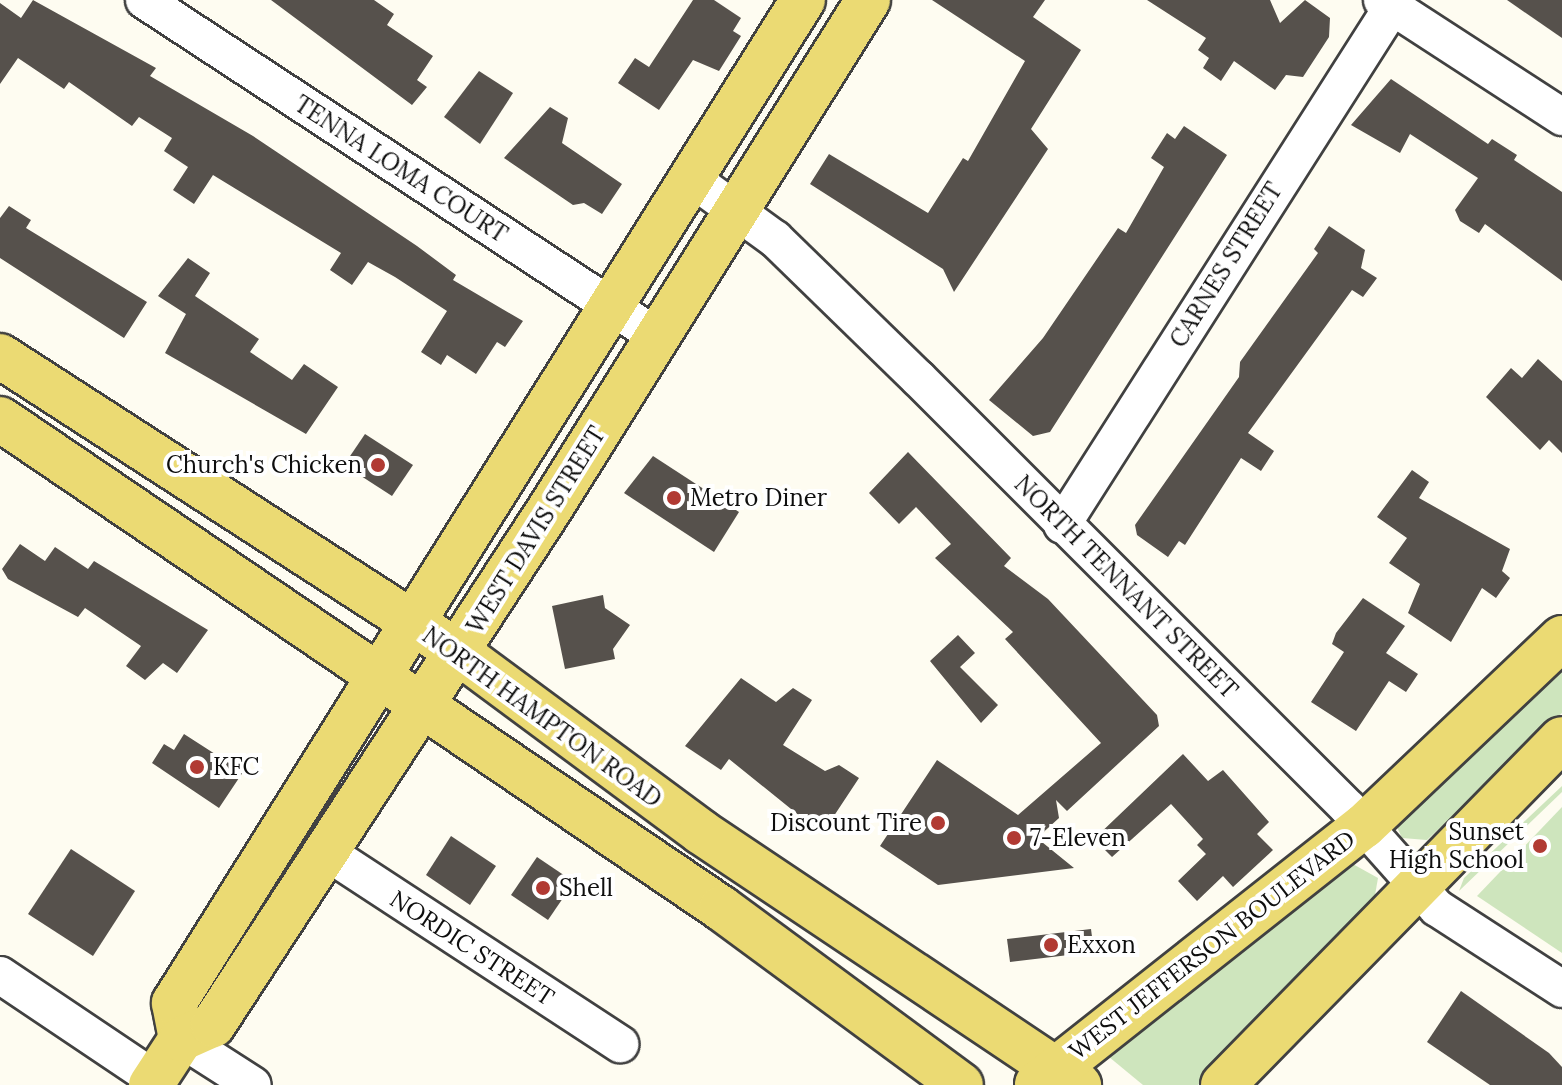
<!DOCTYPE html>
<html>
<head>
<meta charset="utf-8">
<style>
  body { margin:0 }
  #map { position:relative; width:1562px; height:1085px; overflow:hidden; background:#fefcf1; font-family:Lora,serif }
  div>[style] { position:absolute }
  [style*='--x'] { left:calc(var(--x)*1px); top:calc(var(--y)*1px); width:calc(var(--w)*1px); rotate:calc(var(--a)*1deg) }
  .green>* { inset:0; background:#cee5bd }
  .building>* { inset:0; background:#56514c }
  .roads { filter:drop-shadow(2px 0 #414141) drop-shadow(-2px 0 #414141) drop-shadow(0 2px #414141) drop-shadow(0 -2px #414141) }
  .minor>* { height:36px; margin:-18px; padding:0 18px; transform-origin:18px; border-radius:18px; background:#fff }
  .major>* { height:44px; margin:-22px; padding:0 22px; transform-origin:22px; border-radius:22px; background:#ebda73 }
  .dots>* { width:22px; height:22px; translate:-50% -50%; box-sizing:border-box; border:4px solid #fff; border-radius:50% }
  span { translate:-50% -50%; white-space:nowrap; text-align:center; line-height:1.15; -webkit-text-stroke:8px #fff; paint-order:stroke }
  .street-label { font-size:24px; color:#0e0e0e }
  .poi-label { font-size:24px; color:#0e0e0e }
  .right { translate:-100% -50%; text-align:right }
  .left { translate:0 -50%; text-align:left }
</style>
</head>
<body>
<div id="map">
  <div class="green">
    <div style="clip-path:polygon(1562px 662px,1562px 713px,1427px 840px,1402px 838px,1397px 827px,1404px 813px)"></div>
    <div style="clip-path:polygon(1562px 786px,1562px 792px,1459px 891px,1464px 878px)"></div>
    <div style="clip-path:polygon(1562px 807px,1562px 953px,1477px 896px)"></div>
    <div style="clip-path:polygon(1351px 863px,1378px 878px,1375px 895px,1198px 1085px,1143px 1085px,1103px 1052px)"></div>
  </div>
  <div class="building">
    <div style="clip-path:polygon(33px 0,156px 68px,150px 76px,253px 136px,417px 246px,456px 275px,453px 280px,523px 321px,505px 347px,497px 342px,476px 374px,447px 355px,441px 365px,421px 352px,447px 311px,395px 277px,368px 262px,352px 285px,330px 270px,341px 253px,213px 175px,194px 204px,173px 190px,188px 167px,164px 151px,172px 138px,139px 117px,132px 126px,69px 82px,64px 89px,18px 58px,0 84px,0 3px,21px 18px)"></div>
    <div style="clip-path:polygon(271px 0,374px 0,394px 14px,387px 25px,433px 56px,417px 80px,427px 87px,412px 105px)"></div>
    <div style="clip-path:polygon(693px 0,714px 0,741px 18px,733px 31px,741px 36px,719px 71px,693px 60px,659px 110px,618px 83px,635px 58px,649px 67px)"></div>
    <div style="clip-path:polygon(932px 0,1045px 0,1033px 17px,1081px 50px,1031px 129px,1048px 149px,954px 292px,943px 269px,810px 184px,829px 154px,928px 213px,963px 158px,968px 161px,1025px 61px)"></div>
    <div style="clip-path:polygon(1147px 0,1270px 0,1280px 23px,1305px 0,1330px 18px,1329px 37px,1303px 77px,1286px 75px,1275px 90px,1234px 61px,1221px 81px,1203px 68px,1209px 58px,1198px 50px,1206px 38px)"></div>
    <div style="clip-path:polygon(1507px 0,1562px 0,1562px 38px)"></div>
    <div style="clip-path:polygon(479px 71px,513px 93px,480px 144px,444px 117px)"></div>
    <div style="clip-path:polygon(1391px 79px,1488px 144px,1492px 139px,1517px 155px,1514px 160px,1562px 192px,1562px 281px,1485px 224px,1479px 233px,1460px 221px,1455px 210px,1478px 178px,1410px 134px,1400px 153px,1351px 125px)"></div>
    <div style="clip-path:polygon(550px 107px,568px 118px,562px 143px,622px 184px,602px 214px,584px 203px,573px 205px,504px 158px)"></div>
    <div style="clip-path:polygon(1184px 126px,1227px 155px,1050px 432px,1033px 436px,989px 400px,1043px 338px,1118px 228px,1126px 233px,1164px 167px,1151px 158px,1167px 133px,1175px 139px)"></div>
    <div style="clip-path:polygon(9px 206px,31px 220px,26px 228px,147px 302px,124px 338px,0 258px,0 218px)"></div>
    <div style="clip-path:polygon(1329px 226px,1365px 250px,1361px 268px,1377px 278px,1363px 297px,1352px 290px,1248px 433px,1274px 451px,1261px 471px,1241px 458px,1185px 545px,1179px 541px,1168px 557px,1137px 535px,1135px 525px,1239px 377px,1240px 362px,1318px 253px,1314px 249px)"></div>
    <div style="clip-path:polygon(188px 258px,210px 273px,195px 296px,259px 339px,250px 352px,292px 380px,304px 364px,338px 387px,306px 434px,165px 353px,186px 314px,158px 296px)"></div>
    <div style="clip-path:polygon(1538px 359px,1562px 381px,1562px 453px,1549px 440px,1540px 450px,1486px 397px,1511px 368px,1522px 378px)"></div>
    <div style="clip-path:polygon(365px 434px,413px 465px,392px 496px,344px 465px)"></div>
    <div style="clip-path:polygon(908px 452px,1011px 558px,1004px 566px,1048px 599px,1157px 715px,1159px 726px,1067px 811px,1056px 800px,1059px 818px,1037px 838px,1074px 868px,938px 885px,880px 846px,937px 760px,1018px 815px,1101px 743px,1005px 639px,1013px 632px,935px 558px,951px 544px,916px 507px,899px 524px,869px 493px)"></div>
    <div style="clip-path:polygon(653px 456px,739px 512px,714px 552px,624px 493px)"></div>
    <div style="clip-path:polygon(1412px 470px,1429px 482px,1419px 498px,1510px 549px,1502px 571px,1510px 578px,1496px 598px,1482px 588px,1451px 642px,1408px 613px,1420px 584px,1389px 563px,1407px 538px,1377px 517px)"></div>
    <div style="clip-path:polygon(20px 544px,45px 561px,55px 547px,88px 569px,94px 561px,208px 630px,177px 673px,163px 663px,145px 680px,126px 666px,141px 646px,85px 608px,78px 617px,8px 579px,2px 569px)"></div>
    <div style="clip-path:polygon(603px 595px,605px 608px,630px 625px,613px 649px,615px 659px,565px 669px,552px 606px)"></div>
    <div style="clip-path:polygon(1363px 598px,1405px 626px,1386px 653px,1418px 674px,1406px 692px,1389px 681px,1356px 731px,1311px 702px,1344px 652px,1332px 644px,1336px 633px)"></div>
    <div style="clip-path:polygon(958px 635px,975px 653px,960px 667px,998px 705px,981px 723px,930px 661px)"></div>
    <div style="clip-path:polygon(741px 678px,776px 702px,793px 688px,812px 700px,783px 745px,825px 771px,839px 765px,859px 778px,822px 834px,729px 759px,721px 770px,685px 746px)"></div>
    <div style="clip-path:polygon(184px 734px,243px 772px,219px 808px,152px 763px,164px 744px,174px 750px)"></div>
    <div style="clip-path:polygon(1183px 754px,1208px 781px,1223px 770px,1269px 822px,1257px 834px,1273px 850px,1233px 887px,1223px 876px,1197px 901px,1178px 881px,1206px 854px,1197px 845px,1203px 839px,1171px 804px,1112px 857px,1094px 839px)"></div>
    <div style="clip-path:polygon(451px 836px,496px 866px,470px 905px,426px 875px)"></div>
    <div style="clip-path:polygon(71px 849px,135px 891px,93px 956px,28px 914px)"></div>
    <div style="clip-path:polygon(537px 857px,574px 882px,548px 920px,511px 895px)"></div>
    <div style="clip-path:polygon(1091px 929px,1094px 952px,1010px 962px,1007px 939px)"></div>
    <div style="clip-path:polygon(1461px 991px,1549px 1053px,1562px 1067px,1562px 1085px,1490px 1085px,1427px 1042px)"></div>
  </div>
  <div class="roads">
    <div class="minor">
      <div style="--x:144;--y:0;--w:615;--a:33.25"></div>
      <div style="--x:1382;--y:0;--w:215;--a:33"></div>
      <div style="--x:692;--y:179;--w:102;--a:35.9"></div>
      <div style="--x:775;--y:239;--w:199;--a:44.2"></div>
      <div style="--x:918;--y:378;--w:610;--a:45"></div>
      <div style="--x:1349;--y:809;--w:132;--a:48.4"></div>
      <div style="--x:1437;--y:908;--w:149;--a:32.9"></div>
      <div style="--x:1062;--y:525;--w:614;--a:-57.5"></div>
      <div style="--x:325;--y:851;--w:353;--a:33.2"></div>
      <div style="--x:0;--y:975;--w:187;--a:33.9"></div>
      <div style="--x:181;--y:1039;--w:85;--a:32.6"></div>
    </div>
    <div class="major">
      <div style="--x:0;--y:356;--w:545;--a:32.87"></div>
      <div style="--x:458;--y:652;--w:302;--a:36.5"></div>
      <div style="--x:701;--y:832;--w:455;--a:33.8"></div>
      <div style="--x:0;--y:419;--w:871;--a:34.15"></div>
      <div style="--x:721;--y:908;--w:298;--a:36.4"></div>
      <div style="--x:181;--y:1039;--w:37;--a:-101"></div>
      <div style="--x:174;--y:1003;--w:1184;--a:-57.91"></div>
      <div style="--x:1037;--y:1084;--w:417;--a:-38.3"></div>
      <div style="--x:1364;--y:826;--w:273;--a:-43.5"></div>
      <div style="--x:151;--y:1085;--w:55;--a:-56.9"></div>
      <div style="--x:181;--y:1039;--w:35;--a:-24"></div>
      <div style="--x:213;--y:1025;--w:619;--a:-56.88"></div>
      <div style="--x:551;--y:507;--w:598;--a:-57.98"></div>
      <div style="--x:1223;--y:1085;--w:484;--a:-45.6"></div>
    </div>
  </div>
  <div class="dots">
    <div style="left:378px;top:465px;background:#b13a33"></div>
    <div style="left:674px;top:498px;background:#b13a33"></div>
    <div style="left:197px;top:767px;background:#b13a33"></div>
    <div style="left:938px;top:823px;background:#b13a33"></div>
    <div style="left:1014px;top:838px;background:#b13a33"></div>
    <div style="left:1540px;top:846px;background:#b13a33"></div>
    <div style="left:543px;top:888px;background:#b13a33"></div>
    <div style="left:1051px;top:945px;background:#b13a33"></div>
  </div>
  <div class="street-label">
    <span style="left:401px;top:169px;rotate:33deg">TENNA LOMA COURT</span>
    <span style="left:1226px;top:265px;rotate:-58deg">CARNES STREET</span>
    <span style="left:536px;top:530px;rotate:-58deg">WEST DAVIS STREET</span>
    <span style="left:1126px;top:587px;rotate:45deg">NORTH TENNANT STREET</span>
    <span style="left:542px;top:717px;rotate:36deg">NORTH HAMPTON ROAD</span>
    <span style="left:1212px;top:945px;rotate:-38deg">WEST JEFFERSON BOULEVARD</span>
    <span style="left:472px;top:948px;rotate:33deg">NORDIC STREET</span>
  </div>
  <div class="poi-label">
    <span class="right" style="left:362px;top:465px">Church's Chicken</span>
    <span class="left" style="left:690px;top:498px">Metro Diner</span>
    <span class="left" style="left:213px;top:767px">KFC</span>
    <span class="right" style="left:922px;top:823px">Discount Tire</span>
    <span class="right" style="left:1524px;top:846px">Sunset<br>High School</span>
    <span class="left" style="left:1030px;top:838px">7-Eleven</span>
    <span class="left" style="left:559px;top:888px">Shell</span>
    <span class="left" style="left:1067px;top:945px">Exxon</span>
  </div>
</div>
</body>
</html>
